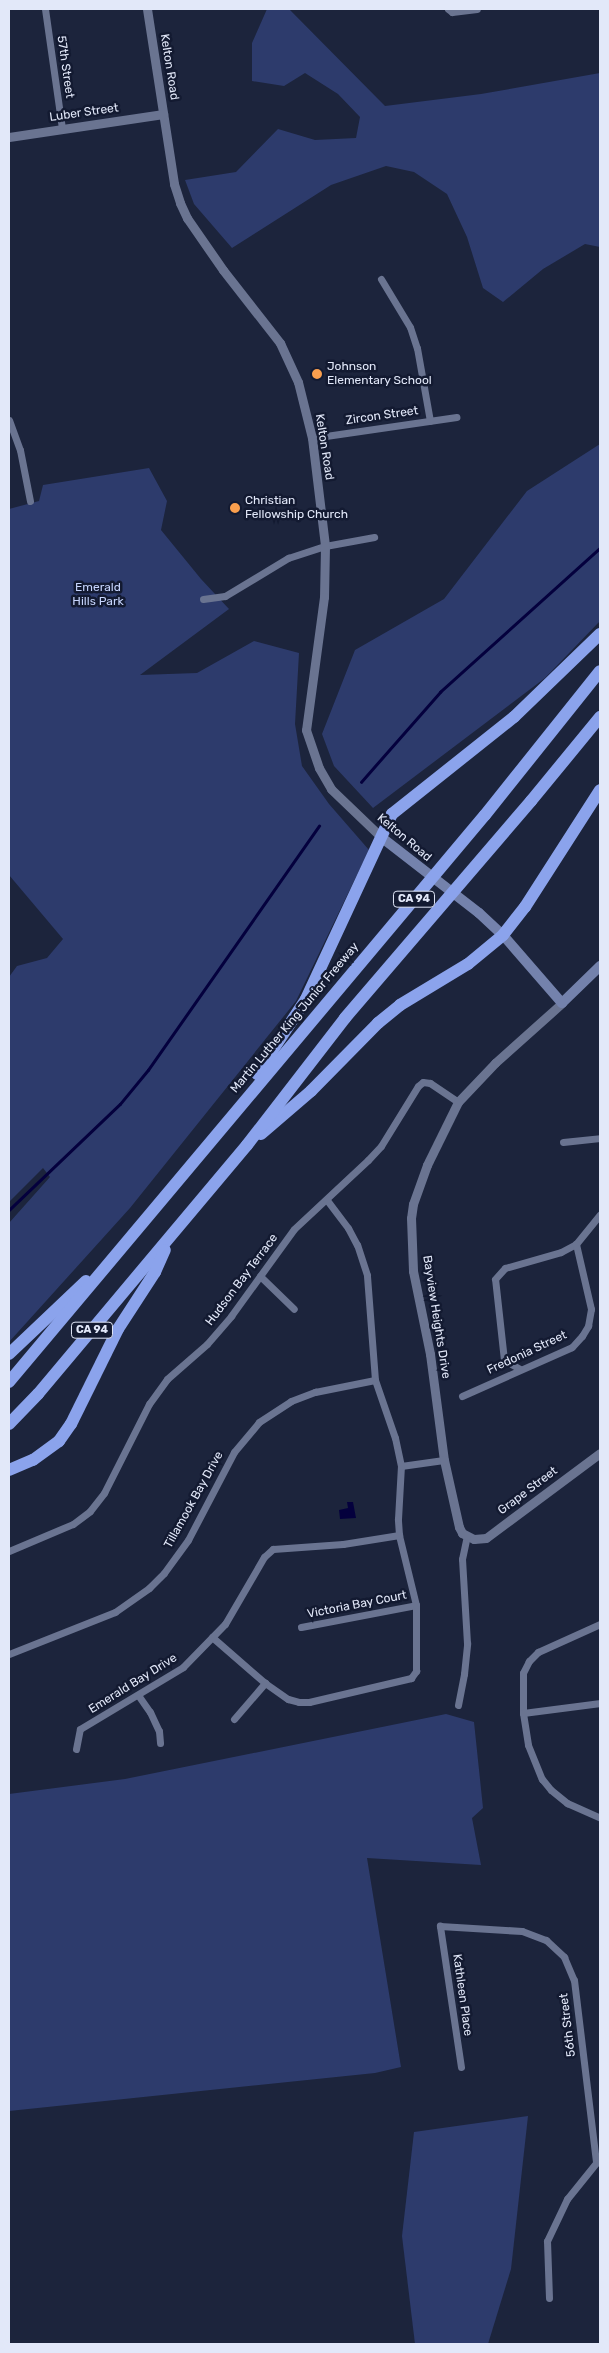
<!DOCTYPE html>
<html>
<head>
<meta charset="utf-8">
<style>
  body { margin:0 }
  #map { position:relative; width:609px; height:2353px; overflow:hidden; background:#1c243c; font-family:Rubik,sans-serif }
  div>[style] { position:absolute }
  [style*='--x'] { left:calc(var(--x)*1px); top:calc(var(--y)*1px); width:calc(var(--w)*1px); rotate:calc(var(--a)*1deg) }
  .green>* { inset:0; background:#2d3b6c }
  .water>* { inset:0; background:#04003d }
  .stream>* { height:2.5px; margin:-1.25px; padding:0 1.25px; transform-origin:1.25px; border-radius:1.25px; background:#04003d }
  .minor>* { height:7px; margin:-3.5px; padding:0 3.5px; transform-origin:3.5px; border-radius:3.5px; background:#6a7491 }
  .tertiary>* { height:9px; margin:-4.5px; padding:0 4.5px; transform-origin:4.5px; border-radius:4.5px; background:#6a7491 }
  .secondary>* { height:10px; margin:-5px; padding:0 5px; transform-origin:5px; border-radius:5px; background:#7482ac }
  .motorway>* { height:12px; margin:-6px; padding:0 6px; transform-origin:6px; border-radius:6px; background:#8ba3ec }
  .dots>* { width:14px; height:14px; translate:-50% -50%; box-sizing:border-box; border:2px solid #131a31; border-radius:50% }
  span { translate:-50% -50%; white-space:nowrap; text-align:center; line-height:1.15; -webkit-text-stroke:5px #131a31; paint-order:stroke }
  .shield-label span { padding:1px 4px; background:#131a31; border:1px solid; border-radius:4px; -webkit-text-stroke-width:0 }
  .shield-label { font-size:11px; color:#e2e8f9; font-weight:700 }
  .street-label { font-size:12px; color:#e2e8f9 }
  .poi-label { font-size:12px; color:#e2e8f9 }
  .left { translate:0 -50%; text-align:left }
  .park-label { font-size:12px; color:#c7d5fd }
  .frame { position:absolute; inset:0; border:10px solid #e2e8f9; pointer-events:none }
</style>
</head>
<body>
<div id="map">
  <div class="green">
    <div style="clip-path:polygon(267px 9px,289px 9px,385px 106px,481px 94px,600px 73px,600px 247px,585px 244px,543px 269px,503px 302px,483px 288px,467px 237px,447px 194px,414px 172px,386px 166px,331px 185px,232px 248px,194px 204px,185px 180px,236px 172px,278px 129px,315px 140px,356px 138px,360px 117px,338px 94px,305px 73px,284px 86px,252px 81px,252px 43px)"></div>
    <div style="clip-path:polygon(600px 444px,600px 621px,545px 678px,373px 808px,334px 766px,322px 734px,355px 650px,444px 599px,527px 491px)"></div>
    <div style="clip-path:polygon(149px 468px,167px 501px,161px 530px,201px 579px,229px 609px,140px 675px,197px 673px,254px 641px,299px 653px,295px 724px,302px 766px,329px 804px,369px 850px,296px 1001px,130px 1208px,9px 1342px,9px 1223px,50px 1177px,43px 1168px,9px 1202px,9px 977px,17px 966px,47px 958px,63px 939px,9px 875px,9px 509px,39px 501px,43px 485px)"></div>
    <div style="clip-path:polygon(446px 1714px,474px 1722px,483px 1808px,472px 1818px,481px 1865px,367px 1858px,401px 2067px,375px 2073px,9px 2111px,9px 1794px,125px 1779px)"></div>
    <div style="clip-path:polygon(528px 2116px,511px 2269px,488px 2344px,415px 2344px,402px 2236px,414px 2132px)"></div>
  </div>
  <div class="water">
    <div style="clip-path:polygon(347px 1502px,353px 1502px,356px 1518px,340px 1519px,339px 1510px,348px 1508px)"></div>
  </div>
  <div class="stream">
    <div style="--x:361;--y:782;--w:120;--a:-48.7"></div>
    <div style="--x:440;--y:692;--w:215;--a:-42"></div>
    <div style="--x:9;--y:1210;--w:153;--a:-43.7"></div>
    <div style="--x:120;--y:1104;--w:44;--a:-50.5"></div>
    <div style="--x:148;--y:1070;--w:298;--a:-55"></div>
  </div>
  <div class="minor">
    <div style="--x:45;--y:9;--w:121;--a:81.9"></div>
    <div style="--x:448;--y:9;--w:5;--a:37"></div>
    <div style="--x:452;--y:12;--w:25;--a:-7"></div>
    <div style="--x:381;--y:279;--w:56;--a:58.9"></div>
    <div style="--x:410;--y:327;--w:22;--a:72"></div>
    <div style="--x:417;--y:348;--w:74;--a:79.9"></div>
    <div style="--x:9;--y:420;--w:32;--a:70"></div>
    <div style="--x:20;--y:450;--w:52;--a:78.9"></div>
    <div style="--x:312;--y:438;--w:146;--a:-8.3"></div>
    <div style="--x:203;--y:599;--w:22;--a:-8"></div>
    <div style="--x:225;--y:596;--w:74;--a:-31.1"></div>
    <div style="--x:288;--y:558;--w:39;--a:-18"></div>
    <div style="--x:325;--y:546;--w:50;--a:-10.4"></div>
    <div style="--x:563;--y:1142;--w:37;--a:-6"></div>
    <div style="--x:260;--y:1276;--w:47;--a:44.1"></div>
    <div style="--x:520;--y:1369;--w:18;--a:-151"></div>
    <div style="--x:504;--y:1360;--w:81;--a:-96.3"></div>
    <div style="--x:495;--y:1279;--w:15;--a:-48"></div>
    <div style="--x:505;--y:1268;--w:58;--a:-15.9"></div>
    <div style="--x:561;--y:1252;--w:17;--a:-28"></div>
    <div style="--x:576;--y:1244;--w:38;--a:-51"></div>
    <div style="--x:462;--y:1396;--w:120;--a:-24"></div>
    <div style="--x:572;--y:1347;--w:15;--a:-48"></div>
    <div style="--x:582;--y:1336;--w:12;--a:-59"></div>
    <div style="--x:588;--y:1326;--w:17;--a:-80"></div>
    <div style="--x:591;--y:1309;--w:67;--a:-103"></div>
    <div style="--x:401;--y:1466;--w:43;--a:-7.9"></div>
    <div style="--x:9;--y:1551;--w:69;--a:-22.9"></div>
    <div style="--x:73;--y:1524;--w:21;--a:-37"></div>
    <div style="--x:90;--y:1511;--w:23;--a:-52"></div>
    <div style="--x:104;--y:1493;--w:100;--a:-63.2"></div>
    <div style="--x:149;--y:1404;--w:31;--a:-54"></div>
    <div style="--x:167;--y:1379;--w:53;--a:-41.2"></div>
    <div style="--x:207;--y:1344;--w:37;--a:-49"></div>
    <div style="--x:231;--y:1316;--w:107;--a:-54.1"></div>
    <div style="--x:294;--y:1229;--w:101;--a:-43"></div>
    <div style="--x:368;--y:1160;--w:19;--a:-47"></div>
    <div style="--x:381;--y:1146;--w:70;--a:-58.3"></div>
    <div style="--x:418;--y:1086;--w:6;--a:-39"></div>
    <div style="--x:423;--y:1082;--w:7;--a:8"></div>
    <div style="--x:430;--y:1083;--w:34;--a:34"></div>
    <div style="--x:600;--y:1624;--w:68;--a:155.7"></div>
    <div style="--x:538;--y:1652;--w:13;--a:135"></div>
    <div style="--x:529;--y:1661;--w:13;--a:117"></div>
    <div style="--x:523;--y:1673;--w:40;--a:90"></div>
    <div style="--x:523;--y:1713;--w:32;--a:81"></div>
    <div style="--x:528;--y:1745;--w:37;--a:68"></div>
    <div style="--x:542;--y:1779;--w:14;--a:51"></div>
    <div style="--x:551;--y:1790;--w:21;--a:39"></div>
    <div style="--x:567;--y:1803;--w:36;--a:24"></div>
    <div style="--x:301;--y:1627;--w:117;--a:-10.8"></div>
    <div style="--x:212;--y:1637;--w:70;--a:41"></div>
    <div style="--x:265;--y:1683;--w:28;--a:35"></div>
    <div style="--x:288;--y:1699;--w:11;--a:15"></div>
    <div style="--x:299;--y:1702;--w:10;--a:0"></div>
    <div style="--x:309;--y:1702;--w:105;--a:-13.2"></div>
    <div style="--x:411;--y:1678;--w:9;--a:-54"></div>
    <div style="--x:416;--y:1671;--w:66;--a:-90"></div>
    <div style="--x:416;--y:1605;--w:72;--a:-103.7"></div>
    <div style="--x:399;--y:1535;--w:16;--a:-94"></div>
    <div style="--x:398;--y:1519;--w:53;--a:-86.8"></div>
    <div style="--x:401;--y:1466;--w:29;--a:-102"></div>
    <div style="--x:395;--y:1438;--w:61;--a:-109"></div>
    <div style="--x:375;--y:1380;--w:105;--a:-94.4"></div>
    <div style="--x:367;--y:1275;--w:32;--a:-108"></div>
    <div style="--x:357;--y:1245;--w:19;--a:-118"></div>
    <div style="--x:348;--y:1228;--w:35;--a:-127"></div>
    <div style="--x:9;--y:1654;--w:114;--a:-21.6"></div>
    <div style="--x:115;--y:1612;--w:42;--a:-35.2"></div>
    <div style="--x:149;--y:1588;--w:21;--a:-45"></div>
    <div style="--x:164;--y:1573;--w:41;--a:-54"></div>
    <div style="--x:188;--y:1540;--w:99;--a:-62.4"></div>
    <div style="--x:234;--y:1452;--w:39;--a:-50"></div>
    <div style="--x:259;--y:1422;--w:38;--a:-33"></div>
    <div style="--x:291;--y:1401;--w:26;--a:-21"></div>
    <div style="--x:315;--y:1392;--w:61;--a:-11.3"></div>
    <div style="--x:138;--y:1695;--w:21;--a:55"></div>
    <div style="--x:150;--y:1712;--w:21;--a:65"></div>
    <div style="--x:159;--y:1731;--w:12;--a:85"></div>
    <div style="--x:458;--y:1705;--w:32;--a:-79"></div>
    <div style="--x:464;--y:1674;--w:31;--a:-84"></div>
    <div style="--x:467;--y:1643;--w:84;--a:-93.4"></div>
    <div style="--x:462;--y:1559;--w:24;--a:-78"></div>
    <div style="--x:523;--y:1713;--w:78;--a:-7.4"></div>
    <div style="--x:234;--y:1719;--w:48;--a:-49.3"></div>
    <div style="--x:76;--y:1749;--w:20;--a:-79"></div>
    <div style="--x:80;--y:1729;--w:120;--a:-31"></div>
    <div style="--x:183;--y:1667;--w:60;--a:-45.7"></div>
    <div style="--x:225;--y:1624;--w:78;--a:-59.8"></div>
    <div style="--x:264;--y:1557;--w:12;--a:-42"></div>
    <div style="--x:273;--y:1549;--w:70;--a:-4.1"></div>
    <div style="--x:343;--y:1544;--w:57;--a:-9.1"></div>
    <div style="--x:461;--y:2067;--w:143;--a:-98.5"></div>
    <div style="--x:440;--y:1926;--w:82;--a:3.5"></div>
    <div style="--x:522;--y:1931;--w:26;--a:21"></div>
    <div style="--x:546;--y:1940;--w:25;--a:43"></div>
    <div style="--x:564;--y:1957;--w:25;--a:67"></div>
    <div style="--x:574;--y:1980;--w:184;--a:83.1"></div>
    <div style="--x:549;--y:2298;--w:57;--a:-92"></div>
    <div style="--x:547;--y:2241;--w:47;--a:-64.5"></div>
    <div style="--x:567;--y:2199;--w:53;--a:-51.2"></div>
  </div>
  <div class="tertiary">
    <div style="--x:147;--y:9;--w:177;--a:81.2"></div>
    <div style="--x:174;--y:184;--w:20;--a:72"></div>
    <div style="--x:180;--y:203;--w:17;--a:65"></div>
    <div style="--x:187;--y:218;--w:63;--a:55.3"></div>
    <div style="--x:223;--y:270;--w:93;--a:52"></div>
    <div style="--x:280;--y:343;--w:43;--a:65.2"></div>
    <div style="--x:298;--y:382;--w:58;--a:76"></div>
    <div style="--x:312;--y:438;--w:109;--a:83.1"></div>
    <div style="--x:325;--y:546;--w:51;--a:91.1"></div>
    <div style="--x:324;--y:597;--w:134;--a:97.7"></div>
    <div style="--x:306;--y:730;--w:40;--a:71.1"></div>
    <div style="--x:319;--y:768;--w:24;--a:60"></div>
    <div style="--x:331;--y:789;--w:69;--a:43.8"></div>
    <div style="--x:9;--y:137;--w:156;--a:-8.5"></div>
    <div style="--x:562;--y:1003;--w:90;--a:138.2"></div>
    <div style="--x:495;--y:1063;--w:54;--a:133.5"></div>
    <div style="--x:458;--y:1102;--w:70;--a:116.2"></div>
    <div style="--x:427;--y:1165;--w:41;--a:109.7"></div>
    <div style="--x:413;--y:1204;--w:14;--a:98"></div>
    <div style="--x:411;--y:1218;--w:53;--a:87.8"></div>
    <div style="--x:413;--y:1271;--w:85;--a:78.4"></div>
    <div style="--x:430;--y:1354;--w:107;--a:82.5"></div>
    <div style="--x:444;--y:1460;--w:69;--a:77.4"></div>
    <div style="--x:459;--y:1527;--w:7;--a:63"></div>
    <div style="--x:462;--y:1533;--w:13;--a:27"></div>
    <div style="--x:474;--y:1539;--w:12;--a:-5"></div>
    <div style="--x:486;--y:1538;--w:142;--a:-36.7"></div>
  </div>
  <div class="secondary">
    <div style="--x:381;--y:837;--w:124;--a:37.8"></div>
    <div style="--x:479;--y:913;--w:33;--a:43"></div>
    <div style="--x:503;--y:935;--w:90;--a:49.1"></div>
    <div style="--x:562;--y:1003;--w:53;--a:-44.2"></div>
  </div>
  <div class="motorway">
    <div style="--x:257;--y:1074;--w:90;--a:-56.8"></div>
    <div style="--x:306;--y:999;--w:204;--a:-65.1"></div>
    <div style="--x:392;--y:814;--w:156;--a:-38.5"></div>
    <div style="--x:514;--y:717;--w:120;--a:-44"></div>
    <div style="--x:261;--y:1134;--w:66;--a:-40.7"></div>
    <div style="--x:311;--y:1091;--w:95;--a:-45.4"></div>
    <div style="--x:378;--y:1023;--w:28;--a:-39"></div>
    <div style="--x:400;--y:1005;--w:79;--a:-31.1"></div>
    <div style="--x:468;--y:964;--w:45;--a:-39.6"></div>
    <div style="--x:503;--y:935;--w:36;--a:-52"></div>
    <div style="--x:525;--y:907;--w:139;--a:-57.3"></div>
    <div style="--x:9;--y:1354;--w:106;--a:-43.5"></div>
    <div style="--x:9;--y:1382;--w:740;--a:-49.99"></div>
    <div style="--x:485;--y:815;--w:184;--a:-51.4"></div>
    <div style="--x:9;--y:1424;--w:42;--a:-46"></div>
    <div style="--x:38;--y:1394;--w:325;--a:-50"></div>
    <div style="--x:247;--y:1145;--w:160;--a:-52.3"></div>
    <div style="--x:345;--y:1018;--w:286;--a:-49.4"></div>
    <div style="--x:531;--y:801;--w:109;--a:-50.6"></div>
    <div style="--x:9;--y:1470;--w:26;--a:-23"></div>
    <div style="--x:33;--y:1460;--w:32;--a:-36"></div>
    <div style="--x:59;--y:1441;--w:21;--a:-55"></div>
    <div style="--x:71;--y:1424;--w:106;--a:-63.7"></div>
    <div style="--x:118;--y:1329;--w:68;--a:-57"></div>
    <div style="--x:155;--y:1272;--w:24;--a:-66"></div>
  </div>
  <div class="dots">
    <div style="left:317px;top:374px;background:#fa9f4e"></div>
    <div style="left:235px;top:508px;background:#fa9f4e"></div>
  </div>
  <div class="shield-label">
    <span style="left:414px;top:899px">CA 94</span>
    <span style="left:92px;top:1330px">CA 94</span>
  </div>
  <div class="street-label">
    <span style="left:65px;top:67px;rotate:82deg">57th Street</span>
    <span style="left:169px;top:67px;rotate:81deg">Kelton Road</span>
    <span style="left:84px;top:113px;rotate:-8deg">Luber Street</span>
    <span style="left:382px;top:416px;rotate:-8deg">Zircon Street</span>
    <span style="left:324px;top:447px;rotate:81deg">Kelton Road</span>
    <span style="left:404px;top:838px;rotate:40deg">Kelton Road</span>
    <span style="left:295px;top:1018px;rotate:-50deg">Martin Luther King Junior Freeway</span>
    <span style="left:242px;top:1280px;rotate:-53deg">Hudson Bay Terrace</span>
    <span style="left:436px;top:1317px;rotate:81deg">Bayview Heights Drive</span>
    <span style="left:527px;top:1353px;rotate:-25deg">Fredonia Street</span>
    <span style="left:528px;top:1491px;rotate:-37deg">Grape Street</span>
    <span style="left:194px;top:1500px;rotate:-61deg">Tillamook Bay Drive</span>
    <span style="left:357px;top:1605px;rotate:-11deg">Victoria Bay Court</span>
    <span style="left:133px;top:1684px;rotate:-32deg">Emerald Bay Drive</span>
    <span style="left:462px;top:1995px;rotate:82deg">Kathleen Place</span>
    <span style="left:568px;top:2025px;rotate:-97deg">56th Street</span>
  </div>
  <div class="poi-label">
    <span class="left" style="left:327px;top:374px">Johnson<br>Elementary School</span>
    <span class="left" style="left:245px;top:508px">Christian<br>Fellowship Church</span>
  </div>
  <div class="park-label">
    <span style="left:98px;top:595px">Emerald<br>Hills Park</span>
  </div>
  <div class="frame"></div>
</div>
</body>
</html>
